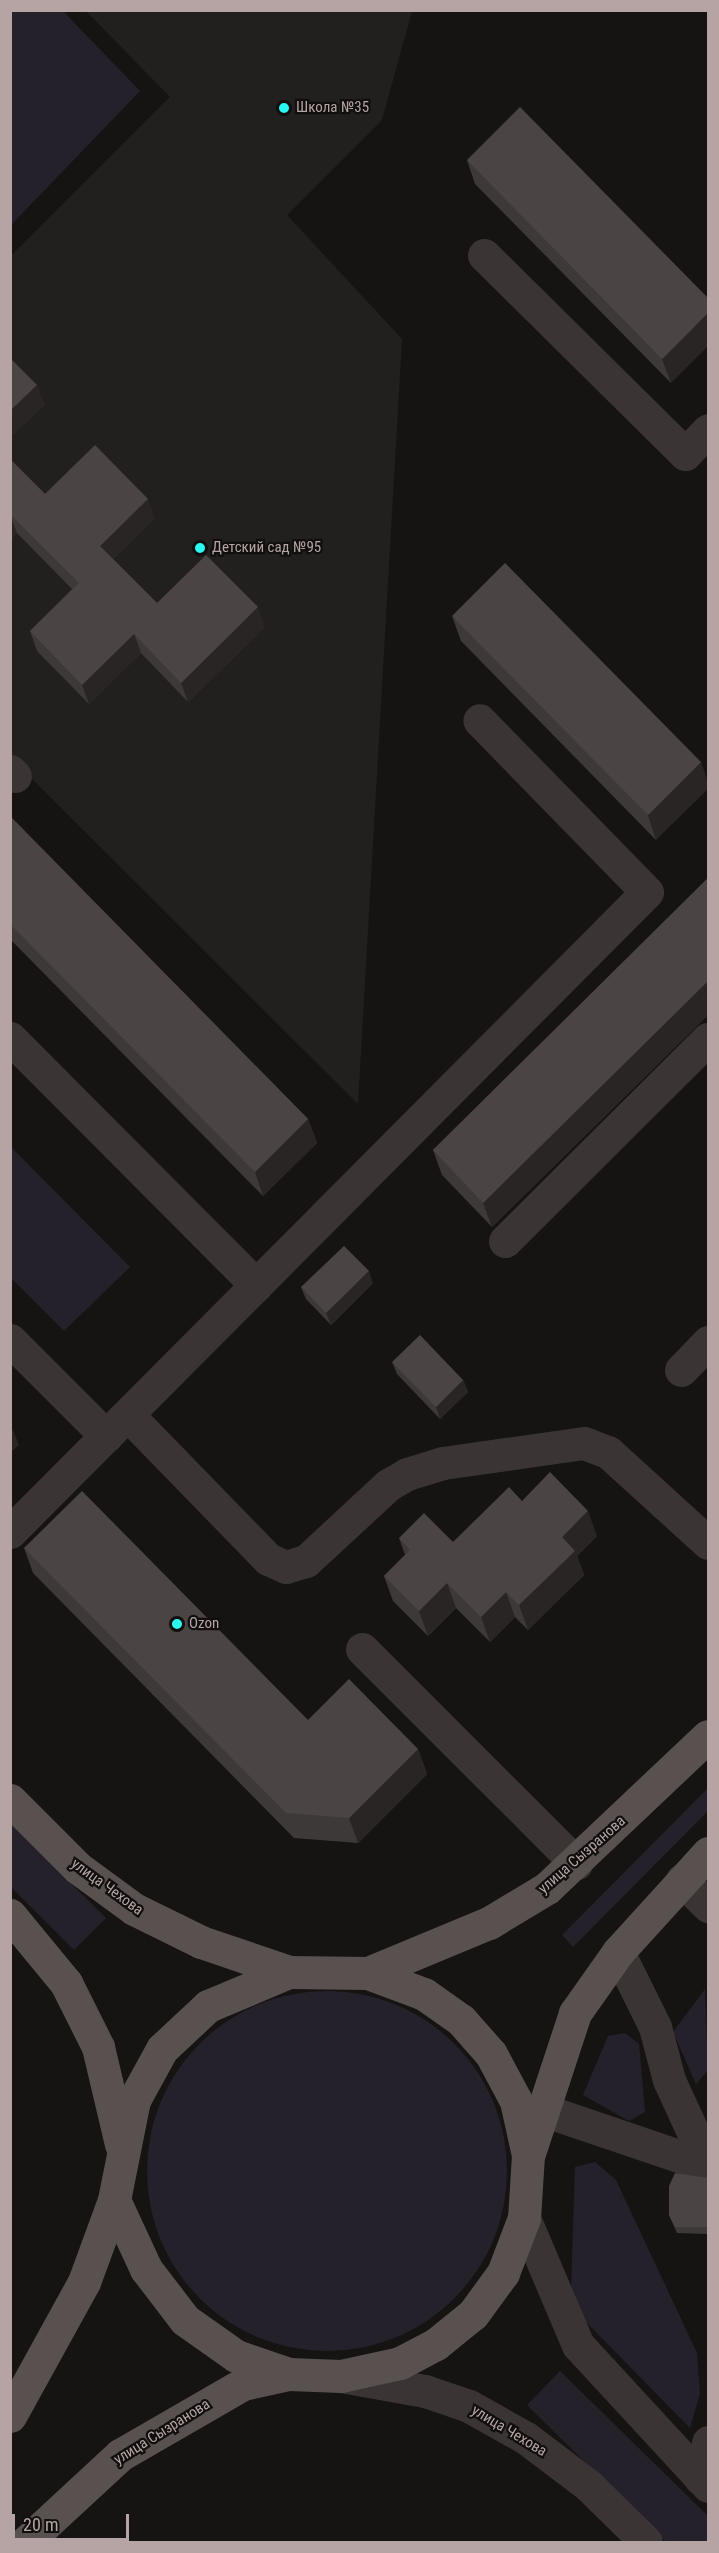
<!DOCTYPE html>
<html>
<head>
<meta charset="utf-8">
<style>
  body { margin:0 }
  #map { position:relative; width:719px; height:2553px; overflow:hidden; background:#151413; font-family:"Roboto Condensed",sans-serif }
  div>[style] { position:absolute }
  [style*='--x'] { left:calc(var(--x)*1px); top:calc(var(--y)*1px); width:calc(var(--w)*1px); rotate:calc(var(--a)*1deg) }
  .built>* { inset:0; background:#22201f }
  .green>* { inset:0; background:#25212a }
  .round { border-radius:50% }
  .minor>* { height:33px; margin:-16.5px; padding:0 16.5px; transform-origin:16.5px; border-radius:16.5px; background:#3a3534 }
  .major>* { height:33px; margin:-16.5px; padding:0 16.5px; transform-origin:16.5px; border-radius:16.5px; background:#595150 }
  .wall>* { inset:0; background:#3d3938 }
  .shaded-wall>* { inset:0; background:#282524 }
  .building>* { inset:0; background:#4a4544 }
  .dots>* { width:16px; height:16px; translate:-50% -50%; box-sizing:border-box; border:3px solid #100f0e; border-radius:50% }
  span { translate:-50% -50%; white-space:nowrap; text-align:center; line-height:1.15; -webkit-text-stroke:4.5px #100f0e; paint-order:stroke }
  .poi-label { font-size:15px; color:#b6a4a4 }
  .left { translate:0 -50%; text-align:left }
  .street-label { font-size:15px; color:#b6a4a4 }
  .frame { position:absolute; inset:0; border:12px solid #b6a4a4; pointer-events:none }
  .scale { position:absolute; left:12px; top:2514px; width:117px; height:27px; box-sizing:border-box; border:3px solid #b6a4a4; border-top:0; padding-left:8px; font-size:18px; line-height:21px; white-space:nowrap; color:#b6a4a4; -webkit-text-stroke:4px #100f0e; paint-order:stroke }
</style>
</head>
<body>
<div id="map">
  <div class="built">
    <div style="clip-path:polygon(86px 11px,412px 11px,382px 120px,287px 215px,402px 339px,358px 1104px,11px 758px,10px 257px,170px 97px)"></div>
  </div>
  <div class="green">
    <div style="clip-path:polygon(11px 10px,63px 11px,140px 91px,11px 225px)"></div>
    <div style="clip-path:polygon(10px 1146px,130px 1267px,64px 1331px,11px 1278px)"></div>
    <div style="clip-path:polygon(708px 1788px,708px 1811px,573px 1947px,562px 1935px)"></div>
    <div style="clip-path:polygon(10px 1823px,106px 1918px,74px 1950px,11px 1887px)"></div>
    <div style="clip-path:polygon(705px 1989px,708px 2070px,696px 2084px,673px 2032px)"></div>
    <div class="round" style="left:147px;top:1991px;width:360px;height:360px"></div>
    <div style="clip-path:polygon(625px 2033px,639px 2044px,645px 2112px,629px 2121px,583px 2095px,608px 2036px)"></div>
    <div style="clip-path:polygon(595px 2162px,616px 2180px,697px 2353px,700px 2393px,690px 2428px,585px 2321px,571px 2292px,575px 2167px)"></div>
    <div style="clip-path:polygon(560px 2371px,708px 2516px,708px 2542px,666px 2542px,527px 2405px)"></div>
  </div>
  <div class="minor">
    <div style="--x:484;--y:255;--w:283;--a:44.7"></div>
    <div style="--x:685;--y:454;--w:33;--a:-46"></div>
    <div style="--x:10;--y:771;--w:7;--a:45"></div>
    <div style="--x:10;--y:1038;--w:349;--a:45.1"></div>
    <div style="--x:256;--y:1285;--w:554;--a:-45.15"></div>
    <div style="--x:647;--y:892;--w:240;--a:-134.3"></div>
    <div style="--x:505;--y:1241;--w:286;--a:-44.9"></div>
    <div style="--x:10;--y:1340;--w:136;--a:45"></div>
    <div style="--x:681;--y:1370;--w:39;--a:-46"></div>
    <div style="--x:128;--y:1415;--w:201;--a:45.8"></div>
    <div style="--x:268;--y:1559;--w:20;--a:24"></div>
    <div style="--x:286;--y:1567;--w:21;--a:-17"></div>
    <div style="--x:306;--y:1561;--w:112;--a:-42.8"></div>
    <div style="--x:388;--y:1485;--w:22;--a:-30"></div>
    <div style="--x:407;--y:1474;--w:38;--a:-17"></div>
    <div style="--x:443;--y:1463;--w:142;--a:-8.1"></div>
    <div style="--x:584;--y:1443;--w:26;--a:21"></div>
    <div style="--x:608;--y:1452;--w:135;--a:42.3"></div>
    <div style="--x:10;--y:1532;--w:349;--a:-45.1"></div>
    <div style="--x:362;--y:1649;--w:303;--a:45"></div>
    <div style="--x:682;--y:1880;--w:37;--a:45"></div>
    <div style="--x:618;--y:1952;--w:84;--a:63.7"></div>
    <div style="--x:655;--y:2027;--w:55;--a:75.2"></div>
    <div style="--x:669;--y:2080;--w:94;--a:65.4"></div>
    <div style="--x:543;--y:2110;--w:174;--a:18.7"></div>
    <div style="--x:524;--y:2218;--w:138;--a:67"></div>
    <div style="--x:578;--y:2345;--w:192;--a:47.3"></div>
    <div style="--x:341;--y:2376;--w:85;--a:10.1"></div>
    <div style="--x:425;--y:2391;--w:46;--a:18.8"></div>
    <div style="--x:469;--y:2406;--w:65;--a:29.3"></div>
    <div style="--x:526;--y:2438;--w:78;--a:37.2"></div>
    <div style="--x:588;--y:2485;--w:81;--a:44.5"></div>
    <div style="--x:700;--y:2478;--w:37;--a:-77"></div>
  </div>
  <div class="major">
    <div style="--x:10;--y:1800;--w:96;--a:45"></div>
    <div style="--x:78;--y:1868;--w:69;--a:36.2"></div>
    <div style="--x:134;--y:1909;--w:75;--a:26.2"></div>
    <div style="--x:201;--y:1942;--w:93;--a:18.8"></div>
    <div style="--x:10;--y:1915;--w:88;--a:50.5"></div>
    <div style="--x:66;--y:1983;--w:72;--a:63.4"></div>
    <div style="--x:98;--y:2047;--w:100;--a:76.7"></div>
    <div style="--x:289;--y:1972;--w:79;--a:0.7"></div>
    <div style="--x:368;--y:1973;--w:60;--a:20.6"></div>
    <div style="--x:424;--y:1994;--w:45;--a:35.1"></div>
    <div style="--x:461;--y:2020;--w:45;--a:48.6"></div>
    <div style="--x:491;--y:2054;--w:53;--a:62"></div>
    <div style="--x:516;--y:2101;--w:55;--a:77.5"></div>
    <div style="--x:528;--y:2155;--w:63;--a:93.6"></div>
    <div style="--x:524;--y:2218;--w:59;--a:110.9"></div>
    <div style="--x:503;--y:2273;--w:51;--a:126.2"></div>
    <div style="--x:473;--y:2314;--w:48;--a:141"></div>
    <div style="--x:436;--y:2344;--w:41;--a:152.2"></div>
    <div style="--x:400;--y:2363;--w:60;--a:167.6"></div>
    <div style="--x:341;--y:2376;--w:52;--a:-177.8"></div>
    <div style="--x:289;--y:2374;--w:56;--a:-161.2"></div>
    <div style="--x:236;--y:2356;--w:62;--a:-144.8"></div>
    <div style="--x:185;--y:2320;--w:64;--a:-127.4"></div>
    <div style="--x:146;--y:2269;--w:76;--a:-114.9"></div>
    <div style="--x:114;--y:2200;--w:102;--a:-78.7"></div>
    <div style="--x:134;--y:2100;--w:58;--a:-61.2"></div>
    <div style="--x:162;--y:2049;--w:63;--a:-43.1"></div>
    <div style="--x:208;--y:2006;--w:88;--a:-22.8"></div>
    <div style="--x:368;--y:1973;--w:131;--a:-22.5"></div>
    <div style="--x:489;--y:1923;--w:68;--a:-31.1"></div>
    <div style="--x:547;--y:1888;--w:221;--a:-43.4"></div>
    <div style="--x:529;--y:2153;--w:147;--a:-71.8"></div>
    <div style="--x:575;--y:2013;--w:75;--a:-54.8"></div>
    <div style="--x:618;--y:1952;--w:134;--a:-47.7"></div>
    <div style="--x:10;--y:2416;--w:153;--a:-61.1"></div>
    <div style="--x:84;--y:2282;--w:87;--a:-69.9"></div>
    <div style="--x:26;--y:2542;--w:128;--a:-42.8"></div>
    <div style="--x:120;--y:2455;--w:142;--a:-30"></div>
    <div style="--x:243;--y:2384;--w:47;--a:-12.3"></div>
  </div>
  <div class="wall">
    <div style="clip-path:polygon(467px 160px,708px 298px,671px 383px,475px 184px)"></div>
    <div style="clip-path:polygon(10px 459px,45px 494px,155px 518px,113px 559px,157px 603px,265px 627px,188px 702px,141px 653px,89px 704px,37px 651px,30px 631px,72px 589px,17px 533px,10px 540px)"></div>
    <div style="clip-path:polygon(452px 616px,701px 762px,656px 840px,461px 641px)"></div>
    <div style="clip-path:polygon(10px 816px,308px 1119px,317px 1143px,263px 1196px,10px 939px)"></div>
    <div style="clip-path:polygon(708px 878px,708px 1015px,492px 1227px,442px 1175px,433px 1150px)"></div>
    <div style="clip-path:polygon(373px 1283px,331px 1325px,306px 1299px,301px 1287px)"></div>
    <div style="clip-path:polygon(392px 1362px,463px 1380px,468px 1392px,440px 1419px,397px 1374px)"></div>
    <div style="clip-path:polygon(522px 1501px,597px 1536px,577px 1556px,584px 1575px,528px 1630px,515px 1617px,490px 1642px,456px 1608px,428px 1636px,393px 1601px,384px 1576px,405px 1555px,399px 1538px,453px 1542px)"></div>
    <div style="clip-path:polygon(24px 1548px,308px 1720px,418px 1749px,427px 1774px,358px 1843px,294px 1838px,33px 1573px)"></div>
    <div style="clip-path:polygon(708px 2178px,708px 2234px,677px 2233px,669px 2215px)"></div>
  </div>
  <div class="shaded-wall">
    <div style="clip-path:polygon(708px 313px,708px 346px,671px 383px,662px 359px)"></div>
    <div style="clip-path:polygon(37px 385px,45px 405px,10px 438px,10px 411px)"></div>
    <div style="clip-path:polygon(148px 499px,155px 518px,107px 565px,100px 546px)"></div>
    <div style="clip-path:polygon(10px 515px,17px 533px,10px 540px)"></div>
    <div style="clip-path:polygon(258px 607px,265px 627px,188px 702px,181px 683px)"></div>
    <div style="clip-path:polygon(134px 634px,141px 653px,89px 704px,82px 685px)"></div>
    <div style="clip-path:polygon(701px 762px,708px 782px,708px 789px,656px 840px,648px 815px)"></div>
    <div style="clip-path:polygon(708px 981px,708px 1015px,492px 1227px,483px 1203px)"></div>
    <div style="clip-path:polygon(308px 1119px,317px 1143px,263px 1196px,255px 1172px)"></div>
    <div style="clip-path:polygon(369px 1271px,373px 1283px,331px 1325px,326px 1313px)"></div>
    <div style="clip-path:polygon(463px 1380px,468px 1392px,440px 1419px,436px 1407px)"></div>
    <div style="clip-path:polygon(10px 1423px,19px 1445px,10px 1453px)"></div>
    <div style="clip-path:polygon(588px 1511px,597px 1536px,577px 1556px,584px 1575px,528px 1630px,519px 1605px,562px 1537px)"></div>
    <div style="clip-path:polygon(447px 1583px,456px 1608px,428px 1636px,419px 1611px)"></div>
    <div style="clip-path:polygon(506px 1592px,515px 1617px,490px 1642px,481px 1617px)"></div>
    <div style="clip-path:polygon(418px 1749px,427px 1774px,358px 1843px,349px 1818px)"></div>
  </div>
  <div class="building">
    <div style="clip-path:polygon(520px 107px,708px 298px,708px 313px,662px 359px,467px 160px)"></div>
    <div style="clip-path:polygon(10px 358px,37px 385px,10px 411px)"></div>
    <div style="clip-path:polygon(95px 445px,148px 499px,100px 546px,157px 603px,206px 555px,258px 607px,181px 683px,134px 634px,82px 685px,30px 631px,79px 583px,10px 514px,10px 459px,45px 494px)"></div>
    <div style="clip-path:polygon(505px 563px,701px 762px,648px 815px,452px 616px)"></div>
    <div style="clip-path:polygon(10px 816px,308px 1119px,255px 1172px,10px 924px)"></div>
    <div style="clip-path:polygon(708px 878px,708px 981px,483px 1203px,433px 1150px)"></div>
    <div style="clip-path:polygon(344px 1246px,369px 1271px,326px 1313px,301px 1287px)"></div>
    <div style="clip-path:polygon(420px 1335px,463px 1380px,436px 1407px,392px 1362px)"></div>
    <div style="clip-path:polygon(550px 1472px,588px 1511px,562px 1537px,575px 1551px,519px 1605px,506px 1592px,481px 1617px,447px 1583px,419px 1611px,384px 1576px,410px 1550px,399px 1538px,424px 1513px,453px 1542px,509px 1487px,522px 1501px)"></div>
    <div style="clip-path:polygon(82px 1491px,308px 1720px,349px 1679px,418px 1749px,349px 1818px,286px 1813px,24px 1548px)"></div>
    <div style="clip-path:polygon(675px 2173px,708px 2178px,708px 2227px,675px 2227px,669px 2215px,669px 2186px)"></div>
  </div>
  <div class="dots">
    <div style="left:284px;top:108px;background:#28f8f0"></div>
    <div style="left:200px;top:548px;background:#28f8f0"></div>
    <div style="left:177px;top:1624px;background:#28f8f0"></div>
  </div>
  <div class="poi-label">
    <span class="left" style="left:296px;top:108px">Школа №35</span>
    <span class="left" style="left:212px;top:548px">Детский сад №95</span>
    <span class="left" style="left:189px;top:1624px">Ozon</span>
  </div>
  <div class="street-label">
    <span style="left:582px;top:1855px;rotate:-41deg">улица Сызранова</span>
    <span style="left:107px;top:1887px;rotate:36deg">улица Чехова</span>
    <span style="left:509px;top:2431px;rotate:31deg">улица Чехова</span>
    <span style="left:162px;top:2432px;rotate:-32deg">улица Сызранова</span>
  </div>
  <div class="frame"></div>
  <div class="scale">20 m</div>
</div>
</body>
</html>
